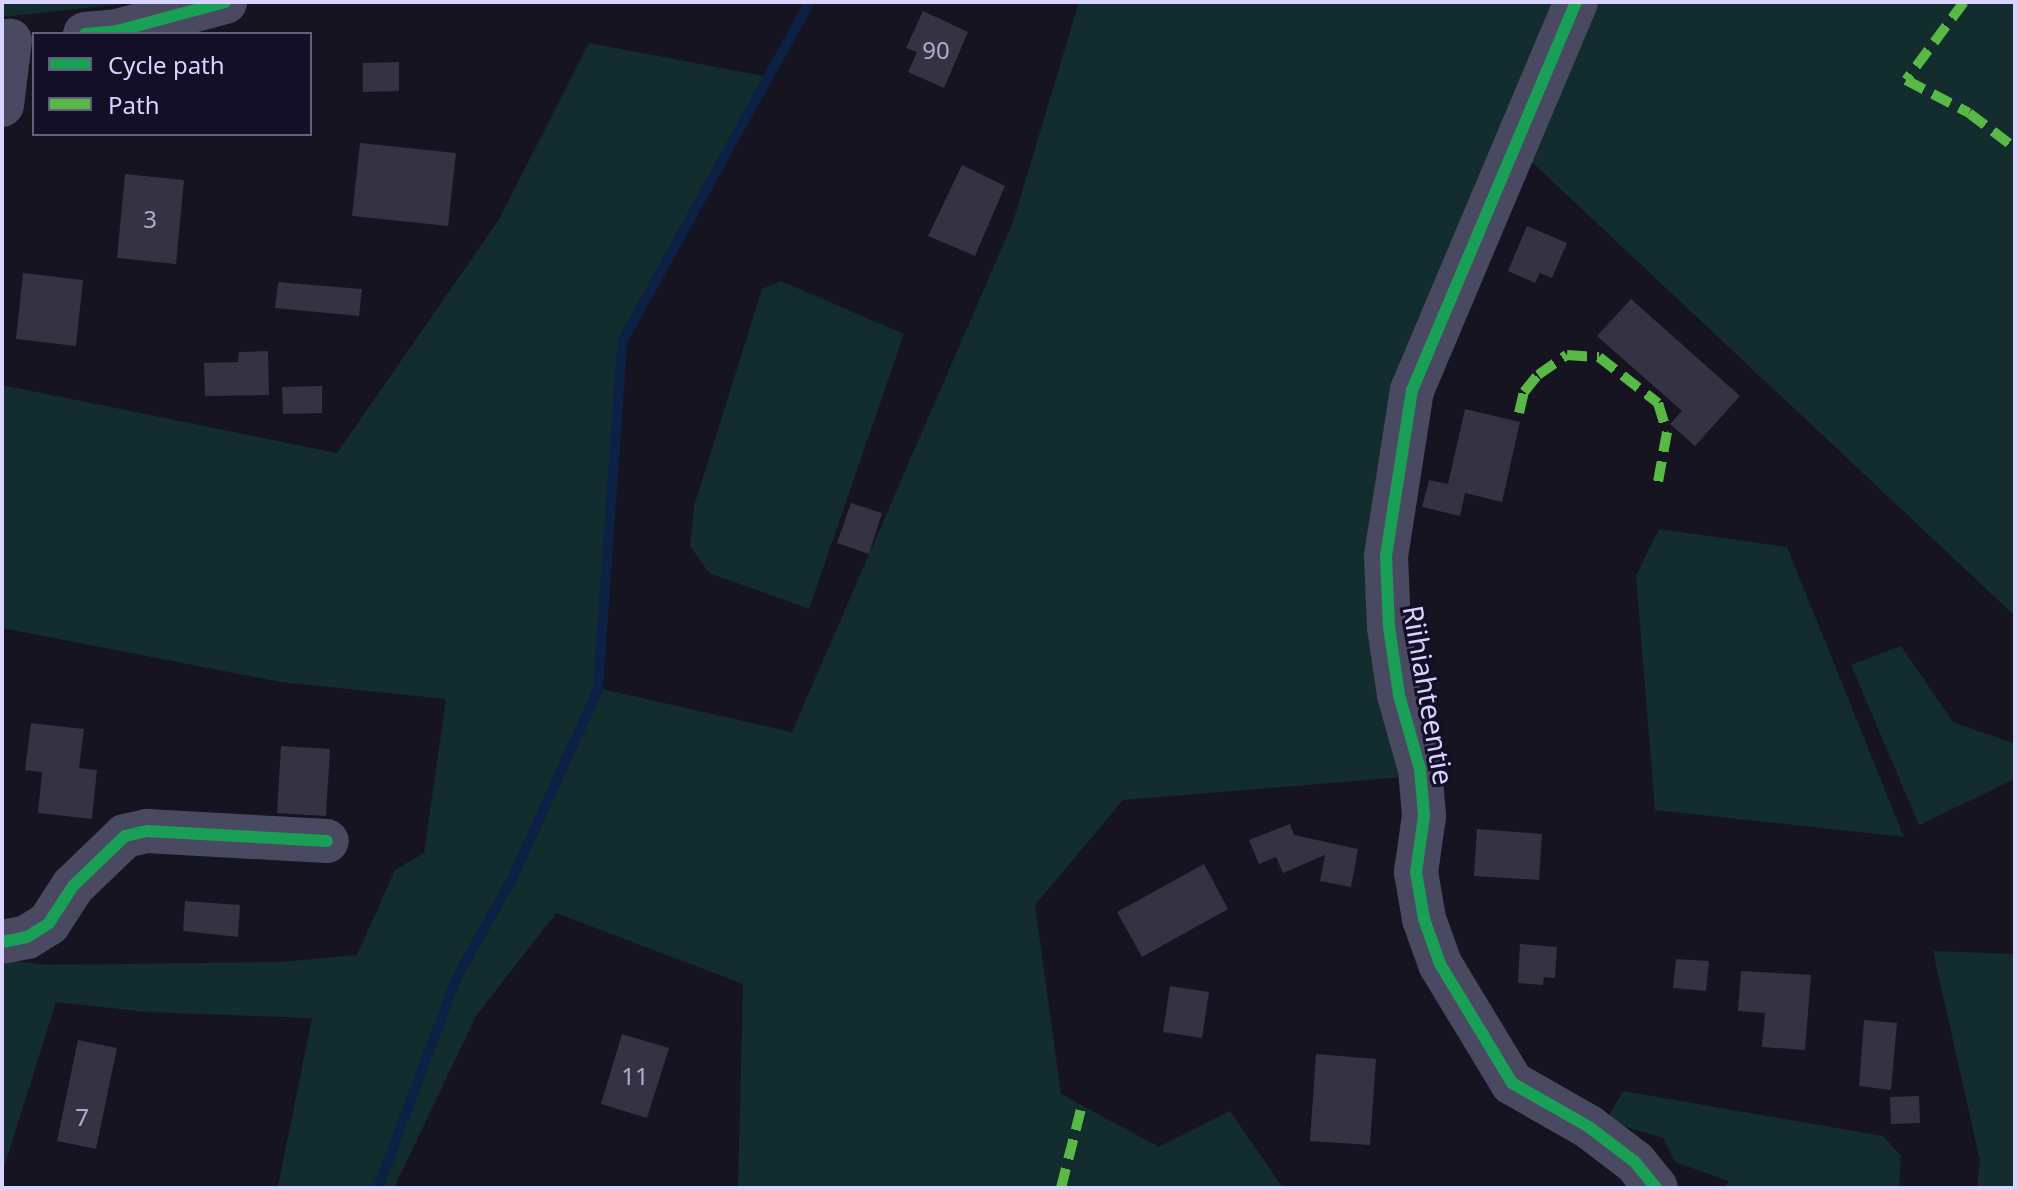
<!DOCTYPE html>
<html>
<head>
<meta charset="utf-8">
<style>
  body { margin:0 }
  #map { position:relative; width:2017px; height:1190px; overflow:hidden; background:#161421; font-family:"Noto Sans",sans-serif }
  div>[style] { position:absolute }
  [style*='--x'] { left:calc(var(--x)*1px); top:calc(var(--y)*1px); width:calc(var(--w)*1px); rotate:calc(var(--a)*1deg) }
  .green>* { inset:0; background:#132c2d }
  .stream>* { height:10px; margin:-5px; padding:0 5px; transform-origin:5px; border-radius:5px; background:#0d2144 }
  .building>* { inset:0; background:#343243 }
  .minor>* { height:44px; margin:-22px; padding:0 22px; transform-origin:22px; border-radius:22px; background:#4a4962 }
  .quiet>* { height:10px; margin-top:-5px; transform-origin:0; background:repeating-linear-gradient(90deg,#58b947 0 20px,transparent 0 30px) }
  .cycleway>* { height:12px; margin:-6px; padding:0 6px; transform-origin:6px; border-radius:6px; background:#1a9f57 }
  span { translate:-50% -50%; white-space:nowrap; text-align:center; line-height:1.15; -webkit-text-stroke:6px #130f26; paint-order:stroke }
  .number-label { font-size:24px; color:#b0acd0 }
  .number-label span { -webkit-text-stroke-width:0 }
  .street-label { font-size:28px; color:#d9d4ff }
  .frame { position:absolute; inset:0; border:4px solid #d9d4ff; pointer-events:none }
  .legend { position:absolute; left:32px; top:32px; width:280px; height:104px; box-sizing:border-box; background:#130f26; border:2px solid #625e7d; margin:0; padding:10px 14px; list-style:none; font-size:24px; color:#d9d4ff }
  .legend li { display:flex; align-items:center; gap:16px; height:40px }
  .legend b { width:40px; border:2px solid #625e7d }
</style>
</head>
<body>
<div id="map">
  <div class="green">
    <div style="clip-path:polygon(2px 2px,142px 2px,2px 17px)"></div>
    <div style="clip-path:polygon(1079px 2px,2015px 2px,2015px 616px,1502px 134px,1397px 382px,1404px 777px,1123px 800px,1035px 905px,1061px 1094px,1159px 1147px,1230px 1111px,1283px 1188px,738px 1188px,743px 984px,556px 913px,476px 1016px,394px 1188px,278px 1186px,312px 1018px,147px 1012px,56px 1002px,2px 1174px,2px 959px,45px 965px,281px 962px,357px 955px,395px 870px,424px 853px,446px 699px,281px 682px,2px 628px,2px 385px,337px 453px,498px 221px,589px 43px,769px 77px,622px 342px,598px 688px,792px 732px,1013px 222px)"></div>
    <div style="clip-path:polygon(781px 281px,904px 334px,809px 609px,709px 573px,690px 546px,694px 506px,762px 289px)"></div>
    <div style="clip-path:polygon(1659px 529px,1787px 547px,1904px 837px,1655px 810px,1636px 576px)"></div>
    <div style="clip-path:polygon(1901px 646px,1953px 722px,2015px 744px,2015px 779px,1919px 825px,1851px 665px)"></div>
    <div style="clip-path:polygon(1933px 951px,2015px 954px,2015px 1188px,1977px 1188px,1980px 1161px)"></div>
    <div style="clip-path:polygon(1623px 1091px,1883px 1136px,1901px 1156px,1899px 1186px,1724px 1188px,1729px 1181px,1675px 1162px,1663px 1138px,1606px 1121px)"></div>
  </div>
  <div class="stream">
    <div style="--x:378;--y:1188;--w:223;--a:-69.5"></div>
    <div style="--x:456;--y:979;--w:115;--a:-60.8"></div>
    <div style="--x:512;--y:879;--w:209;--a:-65.6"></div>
    <div style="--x:598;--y:689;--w:348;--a:-86"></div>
    <div style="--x:622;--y:342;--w:389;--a:-61.1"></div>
  </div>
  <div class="building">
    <div style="clip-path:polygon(923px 11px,968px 32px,944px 88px,908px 72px,917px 52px,906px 48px)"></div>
    <div style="clip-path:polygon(399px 62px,399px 91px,363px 92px,363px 63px)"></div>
    <div style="clip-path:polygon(360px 143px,456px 153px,448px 226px,352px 216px)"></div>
    <div style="clip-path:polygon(962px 165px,1005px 186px,975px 256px,928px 236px)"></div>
    <div style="clip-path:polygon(125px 174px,184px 180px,176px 264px,117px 258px)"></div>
    <div style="clip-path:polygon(1527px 226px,1567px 243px,1552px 278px,1540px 273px,1535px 283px,1508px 271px)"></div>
    <div style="clip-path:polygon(23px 273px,83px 280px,76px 346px,16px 339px)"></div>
    <div style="clip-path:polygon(278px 282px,362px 289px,359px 316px,275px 308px)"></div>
    <div style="clip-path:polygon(1631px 299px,1740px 396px,1695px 446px,1670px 424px,1682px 411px,1597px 336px)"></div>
    <div style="clip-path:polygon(268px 351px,269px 395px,205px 396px,204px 363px,238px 362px,239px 352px)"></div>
    <div style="clip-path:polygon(322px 386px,322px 413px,283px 414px,282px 387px)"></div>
    <div style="clip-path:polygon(1465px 409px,1520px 422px,1502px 502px,1465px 493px,1460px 516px,1422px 507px,1429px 480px,1448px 484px)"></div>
    <div style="clip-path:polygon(851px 503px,882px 513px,869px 554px,837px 543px)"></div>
    <div style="clip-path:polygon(31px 723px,84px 729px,79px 768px,97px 770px,92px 819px,38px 813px,42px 772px,25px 770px)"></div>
    <div style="clip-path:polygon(281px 746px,330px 749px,326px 816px,277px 813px)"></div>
    <div style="clip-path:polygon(1290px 824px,1294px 835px,1358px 849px,1351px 887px,1320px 881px,1325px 855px,1283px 873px,1276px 857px,1259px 864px,1249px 840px)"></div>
    <div style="clip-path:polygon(1477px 829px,1542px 834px,1539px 880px,1474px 876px)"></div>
    <div style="clip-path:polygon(1204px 864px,1228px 909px,1142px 957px,1117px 912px)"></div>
    <div style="clip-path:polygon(185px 901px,240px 905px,238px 937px,183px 931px)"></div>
    <div style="clip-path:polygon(1520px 944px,1557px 947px,1555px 978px,1544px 977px,1543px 985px,1518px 983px)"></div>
    <div style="clip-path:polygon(1676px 959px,1709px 961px,1706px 991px,1673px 988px)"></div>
    <div style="clip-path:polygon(1741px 971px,1811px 975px,1805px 1050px,1762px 1047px,1765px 1013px,1738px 1011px)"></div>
    <div style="clip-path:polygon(1170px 986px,1209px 992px,1202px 1038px,1163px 1032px)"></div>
    <div style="clip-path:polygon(1864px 1020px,1897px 1023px,1891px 1090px,1859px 1086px)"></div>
    <div style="clip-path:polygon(622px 1034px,669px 1048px,647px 1118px,601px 1104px)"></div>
    <div style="clip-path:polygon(78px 1040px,117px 1048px,96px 1149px,57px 1141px)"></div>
    <div style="clip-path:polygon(1316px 1054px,1376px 1059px,1370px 1145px,1310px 1141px)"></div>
    <div style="clip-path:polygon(1919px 1096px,1920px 1123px,1891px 1124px,1890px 1097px)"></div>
  </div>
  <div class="minor">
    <div style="--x:1576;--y:2;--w:421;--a:112.9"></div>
    <div style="--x:1412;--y:390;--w:168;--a:98.9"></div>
    <div style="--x:1386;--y:556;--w:71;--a:87.6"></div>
    <div style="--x:1389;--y:627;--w:69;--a:81.6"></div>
    <div style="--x:1399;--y:695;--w:77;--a:74.2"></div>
    <div style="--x:1420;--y:769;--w:47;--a:85.1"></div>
    <div style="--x:1424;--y:816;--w:57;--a:98.1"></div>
    <div style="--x:1416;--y:872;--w:48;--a:80.3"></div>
    <div style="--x:1424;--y:919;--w:48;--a:70.4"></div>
    <div style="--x:1440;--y:964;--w:139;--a:58.8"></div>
    <div style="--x:1512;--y:1083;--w:89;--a:29.7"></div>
    <div style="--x:1589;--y:1127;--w:58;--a:37.3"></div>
    <div style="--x:1635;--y:1162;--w:33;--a:51"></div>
    <div style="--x:85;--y:34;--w:32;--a:-5"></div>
    <div style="--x:117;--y:31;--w:112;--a:-15"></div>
    <div style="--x:2;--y:105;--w:65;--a:-83"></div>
    <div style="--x:2;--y:942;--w:25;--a:-11"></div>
    <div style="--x:27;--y:937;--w:26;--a:-32"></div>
    <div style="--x:49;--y:923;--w:44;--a:-57"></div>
    <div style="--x:73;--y:886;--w:72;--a:-43.9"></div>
    <div style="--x:125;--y:836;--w:23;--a:-13"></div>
    <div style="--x:147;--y:831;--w:180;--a:3.2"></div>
  </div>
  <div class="quiet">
    <div style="--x:1964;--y:2;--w:97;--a:126.6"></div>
    <div style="--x:1906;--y:80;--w:71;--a:27.6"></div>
    <div style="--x:1969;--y:113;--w:58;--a:37.3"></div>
    <div style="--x:1519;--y:413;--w:22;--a:-77"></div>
    <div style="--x:1524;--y:392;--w:22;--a:-51"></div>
    <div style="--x:1538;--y:375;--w:35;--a:-35"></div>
    <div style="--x:1567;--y:355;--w:32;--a:4"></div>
    <div style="--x:1599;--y:357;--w:75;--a:37.9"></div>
    <div style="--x:1658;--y:403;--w:30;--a:73"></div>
    <div style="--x:1667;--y:432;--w:51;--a:100.2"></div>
    <div style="--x:1061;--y:1188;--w:86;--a:-75.8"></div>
  </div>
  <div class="cycleway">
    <div style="--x:1576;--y:2;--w:421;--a:112.9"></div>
    <div style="--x:1412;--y:390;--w:168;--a:98.9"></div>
    <div style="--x:1386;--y:556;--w:71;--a:87.6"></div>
    <div style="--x:1389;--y:627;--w:69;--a:81.6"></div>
    <div style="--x:1399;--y:695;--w:77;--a:74.2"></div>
    <div style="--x:1420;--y:769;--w:47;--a:85.1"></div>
    <div style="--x:1424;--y:816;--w:57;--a:98.1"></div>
    <div style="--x:1416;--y:872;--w:48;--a:80.3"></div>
    <div style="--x:1424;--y:919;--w:48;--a:70.4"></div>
    <div style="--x:1440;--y:964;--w:139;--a:58.8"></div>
    <div style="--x:1512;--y:1083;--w:89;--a:29.7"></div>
    <div style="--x:1589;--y:1127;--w:58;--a:37.3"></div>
    <div style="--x:1635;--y:1162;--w:33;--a:51"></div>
    <div style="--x:85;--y:34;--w:32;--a:-5"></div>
    <div style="--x:117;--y:31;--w:112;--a:-15"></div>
    <div style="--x:2;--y:942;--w:25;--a:-11"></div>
    <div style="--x:27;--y:937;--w:26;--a:-32"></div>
    <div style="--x:49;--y:923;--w:44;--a:-57"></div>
    <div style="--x:73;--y:886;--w:72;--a:-43.9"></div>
    <div style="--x:125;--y:836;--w:23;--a:-13"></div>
    <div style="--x:147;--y:831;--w:180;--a:3.2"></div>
  </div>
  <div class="number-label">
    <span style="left:936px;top:50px">90</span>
    <span style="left:150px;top:219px">3</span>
    <span style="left:635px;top:1076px">11</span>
    <span style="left:82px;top:1117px">7</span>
  </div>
  <div class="street-label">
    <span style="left:1429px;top:695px;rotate:80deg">Riihiahteentie</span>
  </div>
  <div class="frame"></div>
  <ul class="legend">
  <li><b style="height:10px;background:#1a9f57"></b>Cycle path</li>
  <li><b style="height:10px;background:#58b947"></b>Path</li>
  </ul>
</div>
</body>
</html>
